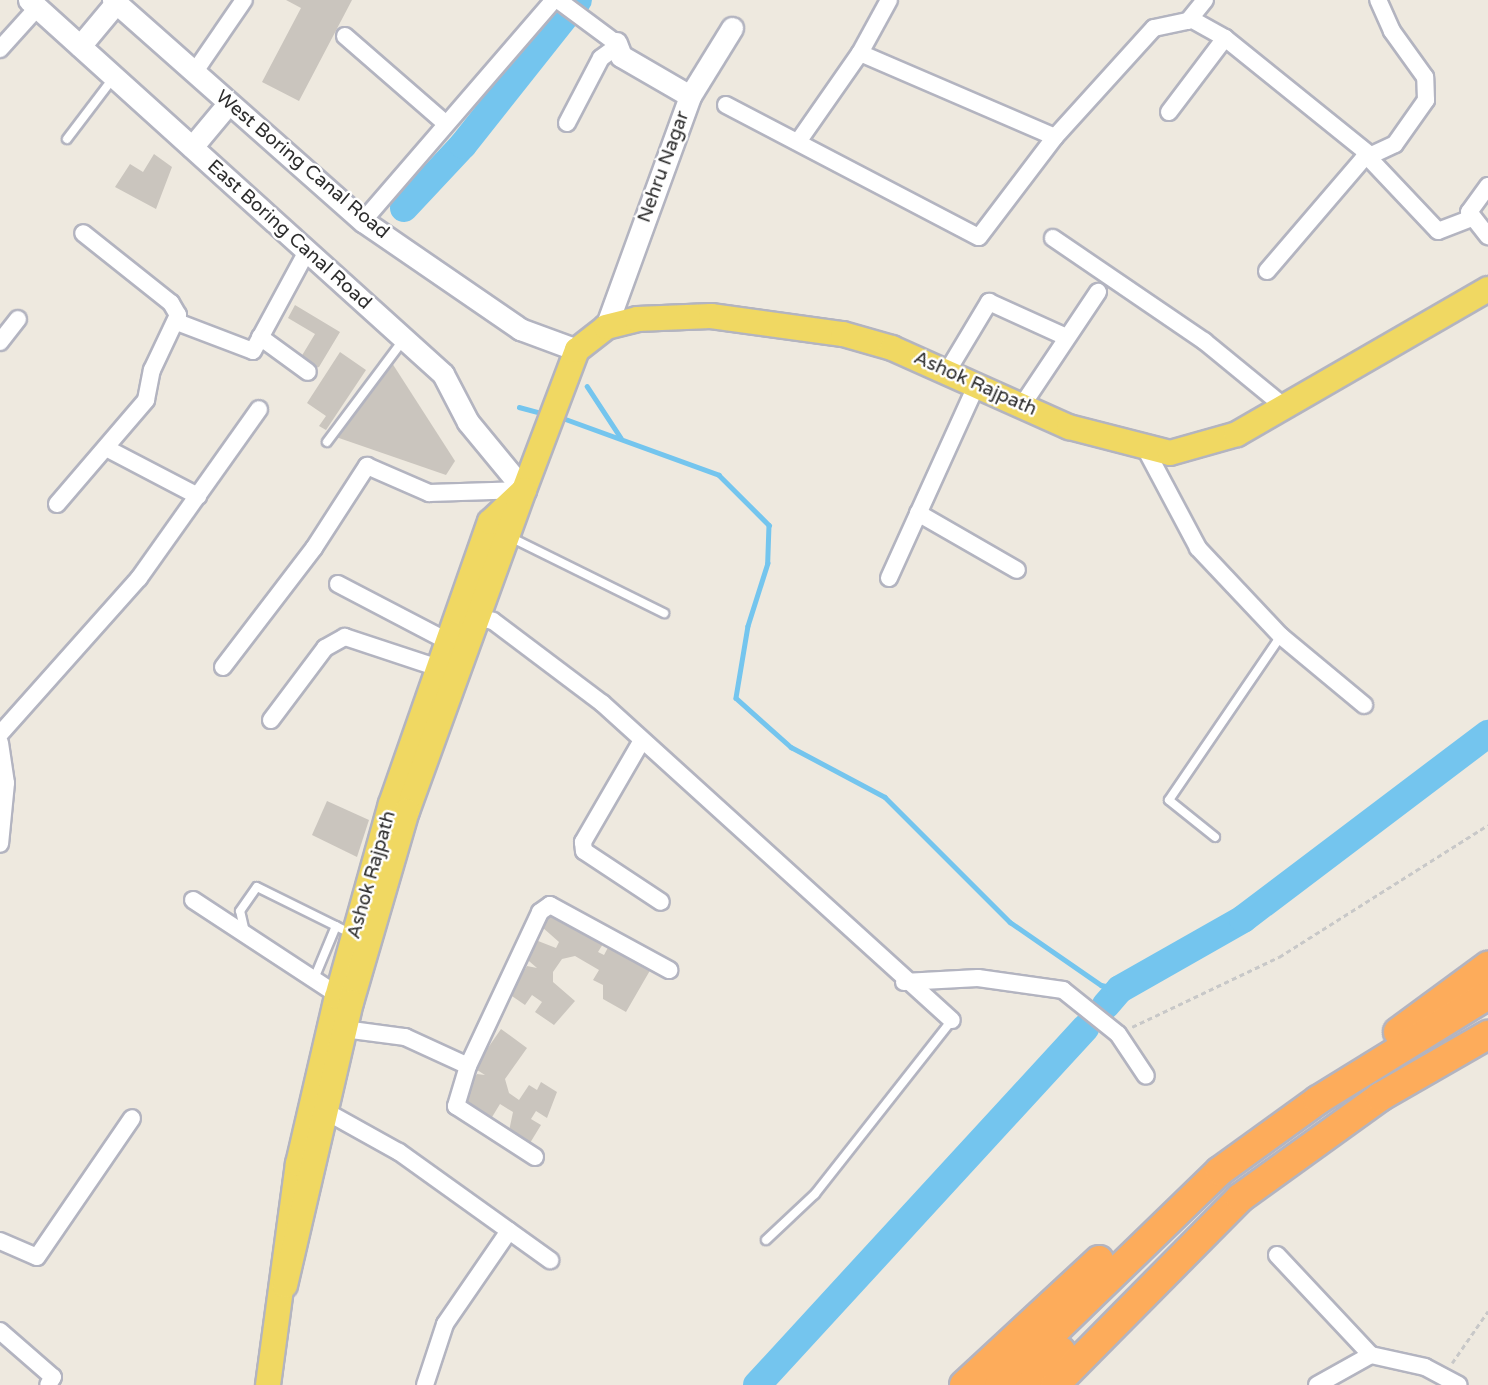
<!DOCTYPE html>
<html>
<head>
<meta charset="utf-8">
<style>
  body { margin:0 }
  #map { position:relative; width:1488px; height:1385px; overflow:hidden; background:#eee9df; font-family:"Varela Round",sans-serif }
  div>[style] { position:absolute }
  [style*='--x'] { left:calc(var(--x)*1px); top:calc(var(--y)*1px); width:calc(var(--w)*1px); rotate:calc(var(--a)*1deg) }
  .stream>* { height:4.5px; margin:-2.25px; padding:0 2.25px; transform-origin:2.25px; border-radius:2.25px; background:#74c5ee }
  .river>* { height:28px; margin:-14px; padding:0 14px; transform-origin:14px; border-radius:14px; background:#74c5ee }
  .building>* { inset:0; background:#cac5be }
  .path>* { height:2.5px; margin-top:-1.25px; transform-origin:0; background:repeating-linear-gradient(90deg,#c8c8c8 0 5px,transparent 0 8.5px) }
  .roads { filter:drop-shadow(2px 0 #b3b4c0) drop-shadow(-2px 0 #b3b4c0) drop-shadow(0 2px #b3b4c0) drop-shadow(0 -2px #b3b4c0) }
  .lane>* { height:8px; margin:-4px; padding:0 4px; transform-origin:4px; border-radius:4px; background:#fff }
  .street>* { height:16px; margin:-8px; padding:0 8px; transform-origin:8px; border-radius:8px; background:#fff }
  .secondary>* { height:21px; margin:-10.5px; padding:0 10.5px; transform-origin:10.5px; border-radius:10.5px; background:#fff }
  .primary>* { height:24px; margin:-12px; padding:0 12px; transform-origin:12px; border-radius:12px; background:#f0d862 }
  .highway>* { height:28px; margin:-14px; padding:0 14px; transform-origin:14px; border-radius:14px; background:#fdac5b }
  span { translate:-50% -50%; white-space:nowrap; text-align:center; line-height:1.15; -webkit-text-stroke:5px #fff; paint-order:stroke }
  .street-label { font-size:19px; color:#2d2d2d }
</style>
</head>
<body>
<div id="map">
  <div class="stream">
    <div style="--x:587;--y:386;--w:62;--a:56.8"></div>
    <div style="--x:519;--y:407;--w:27;--a:15"></div>
    <div style="--x:560;--y:417;--w:169;--a:20"></div>
    <div style="--x:719;--y:475;--w:71;--a:45"></div>
    <div style="--x:769;--y:525;--w:38;--a:92"></div>
    <div style="--x:768;--y:563;--w:66;--a:107.6"></div>
    <div style="--x:748;--y:626;--w:73;--a:99.5"></div>
    <div style="--x:736;--y:698;--w:74;--a:41.7"></div>
    <div style="--x:791;--y:747;--w:106;--a:28"></div>
    <div style="--x:885;--y:797;--w:177;--a:45"></div>
    <div style="--x:1010;--y:922;--w:111;--a:34.7"></div>
    <div style="--x:1101;--y:985;--w:19;--a:12"></div>
  </div>
  <div class="river">
    <div style="--x:404;--y:208;--w:86;--a:-46.9"></div>
    <div style="--x:463;--y:145;--w:185;--a:-51.6"></div>
    <div style="--x:1106;--y:1005;--w:21;--a:-49"></div>
    <div style="--x:1120;--y:989;--w:142;--a:-29.6"></div>
    <div style="--x:1243;--y:919;--w:307;--a:-37.1"></div>
    <div style="--x:757;--y:1385;--w:485;--a:-47.4"></div>
  </div>
  <div class="building">
    <div style="clip-path:polygon(286px 0,352px 0,299px 101px,262px 82px,301px 8px)"></div>
    <div style="clip-path:polygon(154px 154px,172px 167px,156px 209px,115px 187px,130px 164px,143px 172px)"></div>
    <div style="clip-path:polygon(295px 305px,340px 332px,319px 367px,311px 369px,298px 362px,315px 334px,288px 318px)"></div>
    <div style="clip-path:polygon(340px 352px,366px 370px,326px 430px,319px 426px,326px 416px,307px 403px)"></div>
    <div style="clip-path:polygon(392px 363px,455px 461px,446px 475px,336px 437px)"></div>
    <div style="clip-path:polygon(327px 801px,369px 820px,357px 857px,312px 835px)"></div>
    <div style="clip-path:polygon(550px 913px,606px 939px,598px 952px,604px 955px,612px 940px,652px 967px,626px 1012px,603px 999px,603px 985px,593px 980px,599px 970px,575px 956px,562px 959px,553px 972px,553px 982px,575px 1001px,554px 1025px,535px 1012px,542px 1002px,532px 995px,525px 1005px,509px 994px,527px 966px,537px 968px,522px 955px,533px 939px,556px 948px,559px 942px,542px 927px)"></div>
    <div style="clip-path:polygon(501px 1029px,527px 1048px,505px 1079px,509px 1093px,519px 1100px,529px 1085px,537px 1090px,541px 1082px,557px 1092px,547px 1118px,536px 1111px,531px 1119px,541px 1125px,530px 1143px,509px 1131px,513px 1112px,500px 1104px,489px 1122px,460px 1101px,477px 1074px,485px 1075px,474px 1068px)"></div>
  </div>
  <div class="path">
    <div style="--x:1132;--y:1027;--w:163;--a:-25.5"></div>
    <div style="--x:1279;--y:957;--w:247;--a:-32.3"></div>
    <div style="--x:1452;--y:1363;--w:63;--a:-55.3"></div>
  </div>
  <div class="roads">
    <div class="lane">
      <div style="--x:67;--y:139;--w:78;--a:-52.8"></div>
      <div style="--x:327;--y:442;--w:129;--a:-53.2"></div>
      <div style="--x:510;--y:537;--w:172;--a:26.3"></div>
      <div style="--x:1215;--y:837;--w:59;--a:-141.2"></div>
      <div style="--x:1169;--y:800;--w:199;--a:-55.7"></div>
      <div style="--x:244;--y:928;--w:17;--a:-103"></div>
      <div style="--x:240;--y:911;--w:29;--a:-55"></div>
      <div style="--x:257;--y:887;--w:106;--a:26.3"></div>
      <div style="--x:316;--y:974;--w:52;--a:-67.4"></div>
      <div style="--x:766;--y:1240;--w:67;--a:-43.2"></div>
      <div style="--x:815;--y:1194;--w:221;--a:-51.8"></div>
    </div>
    <div class="street">
      <div style="--x:558;--y:0;--w:72;--a:36.6"></div>
      <div style="--x:1191;--y:19;--w:39;--a:29"></div>
      <div style="--x:1225;--y:38;--w:186;--a:38.9"></div>
      <div style="--x:345;--y:36;--w:131;--a:41"></div>
      <div style="--x:0;--y:49;--w:55;--a:-47.9"></div>
      <div style="--x:860;--y:53;--w:60;--a:-61.3"></div>
      <div style="--x:194;--y:73;--w:88;--a:-55.6"></div>
      <div style="--x:726;--y:105;--w:285;--a:27.6"></div>
      <div style="--x:979;--y:237;--w:126;--a:-52.8"></div>
      <div style="--x:1055;--y:137;--w:147;--a:-47.8"></div>
      <div style="--x:1154;--y:28;--w:35;--a:-12"></div>
      <div style="--x:1188;--y:21;--w:27;--a:-51"></div>
      <div style="--x:1169;--y:112;--w:93;--a:-52.9"></div>
      <div style="--x:567;--y:123;--w:73;--a:-62.4"></div>
      <div style="--x:601;--y:58;--w:17;--a:-36"></div>
      <div style="--x:800;--y:139;--w:105;--a:-55.1"></div>
      <div style="--x:860;--y:53;--w:212;--a:23.3"></div>
      <div style="--x:1367;--y:156;--w:103;--a:46.6"></div>
      <div style="--x:1438;--y:231;--w:36;--a:-21"></div>
      <div style="--x:1488;--y:186;--w:32;--a:126"></div>
      <div style="--x:1469;--y:212;--w:31;--a:52"></div>
      <div style="--x:363;--y:221;--w:292;--a:-49.2"></div>
      <div style="--x:1053;--y:238;--w:183;--a:34.3"></div>
      <div style="--x:1204;--y:341;--w:106;--a:39.3"></div>
      <div style="--x:1267;--y:271;--w:148;--a:-49.4"></div>
      <div style="--x:1363;--y:159;--w:35;--a:-25"></div>
      <div style="--x:1395;--y:144;--w:54;--a:-54.8"></div>
      <div style="--x:1426;--y:100;--w:23;--a:-92"></div>
      <div style="--x:1425;--y:77;--w:57;--a:-125.7"></div>
      <div style="--x:1392;--y:31;--w:34;--a:-114"></div>
      <div style="--x:177;--y:322;--w:81;--a:20.9"></div>
      <div style="--x:253;--y:351;--w:114;--a:-61.6"></div>
      <div style="--x:260;--y:337;--w:59;--a:36.1"></div>
      <div style="--x:0;--y:342;--w:29;--a:-52"></div>
      <div style="--x:947;--y:372;--w:82;--a:-59"></div>
      <div style="--x:989;--y:302;--w:85;--a:24.4"></div>
      <div style="--x:1023;--y:404;--w:135;--a:-56.2"></div>
      <div style="--x:106;--y:448;--w:104;--a:27.6"></div>
      <div style="--x:1146;--y:450;--w:111;--a:62"></div>
      <div style="--x:1198;--y:548;--w:121;--a:46.7"></div>
      <div style="--x:1281;--y:636;--w:108;--a:39.7"></div>
      <div style="--x:57;--y:504;--w:137;--a:-49.4"></div>
      <div style="--x:146;--y:400;--w:31;--a:-79"></div>
      <div style="--x:152;--y:370;--w:61;--a:-64.7"></div>
      <div style="--x:178;--y:315;--w:14;--a:-120"></div>
      <div style="--x:171;--y:303;--w:112;--a:-141.5"></div>
      <div style="--x:918;--y:513;--w:114;--a:29.9"></div>
      <div style="--x:889;--y:578;--w:209;--a:-65.6"></div>
      <div style="--x:338;--y:584;--w:125;--a:27.6"></div>
      <div style="--x:477;--y:617;--w:16;--a:14"></div>
      <div style="--x:493;--y:621;--w:136;--a:37"></div>
      <div style="--x:602;--y:703;--w:472;--a:42.2"></div>
      <div style="--x:223;--y:667;--w:150;--a:-52.6"></div>
      <div style="--x:314;--y:548;--w:98;--a:-57.1"></div>
      <div style="--x:367;--y:466;--w:68;--a:23.5"></div>
      <div style="--x:429;--y:493;--w:95;--a:-1.8"></div>
      <div style="--x:271;--y:720;--w:90;--a:-53.1"></div>
      <div style="--x:325;--y:648;--w:23;--a:-29"></div>
      <div style="--x:345;--y:637;--w:99;--a:18.3"></div>
      <div style="--x:0;--y:734;--w:209;--a:-48.3"></div>
      <div style="--x:139;--y:578;--w:207;--a:-54.6"></div>
      <div style="--x:641;--y:742;--w:116;--a:120.1"></div>
      <div style="--x:583;--y:842;--w:9;--a:84"></div>
      <div style="--x:584;--y:851;--w:92;--a:33.5"></div>
      <div style="--x:0;--y:743;--w:40;--a:81.5"></div>
      <div style="--x:6;--y:783;--w:61;--a:95.6"></div>
      <div style="--x:193;--y:900;--w:182;--a:33.3"></div>
      <div style="--x:904;--y:982;--w:74;--a:-3.1"></div>
      <div style="--x:978;--y:978;--w:86;--a:8"></div>
      <div style="--x:1063;--y:990;--w:70;--a:38.7"></div>
      <div style="--x:1118;--y:1034;--w:50;--a:56.3"></div>
      <div style="--x:344;--y:1029;--w:62;--a:7.5"></div>
      <div style="--x:405;--y:1037;--w:69;--a:24.7"></div>
      <div style="--x:468;--y:1066;--w:170;--a:-64.9"></div>
      <div style="--x:540;--y:912;--w:12;--a:-35"></div>
      <div style="--x:550;--y:905;--w:136;--a:28.6"></div>
      <div style="--x:468;--y:1066;--w:42;--a:106.7"></div>
      <div style="--x:456;--y:1106;--w:94;--a:32.8"></div>
      <div style="--x:318;--y:1107;--w:93;--a:29.1"></div>
      <div style="--x:399;--y:1152;--w:186;--a:35.6"></div>
      <div style="--x:0;--y:1241;--w:40;--a:23.4"></div>
      <div style="--x:37;--y:1257;--w:168;--a:-55.6"></div>
      <div style="--x:1277;--y:1255;--w:137;--a:46.8"></div>
      <div style="--x:0;--y:1331;--w:70;--a:41"></div>
      <div style="--x:53;--y:1377;--w:9;--a:122"></div>
      <div style="--x:425;--y:1385;--w:64;--a:-71.8"></div>
      <div style="--x:445;--y:1324;--w:113;--a:-55.5"></div>
      <div style="--x:1317;--y:1385;--w:62;--a:-29.1"></div>
      <div style="--x:1371;--y:1355;--w:55;--a:12.5"></div>
      <div style="--x:1425;--y:1367;--w:38;--a:28"></div>
    </div>
    <div class="secondary">
      <div style="--x:29;--y:0;--w:558;--a:42.09"></div>
      <div style="--x:443;--y:374;--w:54;--a:62.5"></div>
      <div style="--x:468;--y:422;--w:88;--a:50.5"></div>
      <div style="--x:113;--y:0;--w:334;--a:41.5"></div>
      <div style="--x:363;--y:221;--w:191;--a:34.5"></div>
      <div style="--x:520;--y:329;--w:61;--a:20.2"></div>
      <div style="--x:80;--y:46;--w:56;--a:-50.1"></div>
      <div style="--x:690;--y:96;--w:80;--a:-58.3"></div>
      <div style="--x:192;--y:147;--w:56;--a:-50.1"></div>
      <div style="--x:606;--y:327;--w:246;--a:-70"></div>
      <div style="--x:690;--y:96;--w:80;--a:-149.9"></div>
      <div style="--x:621;--y:56;--w:14;--a:-111"></div>
    </div>
    <div class="primary">
      <div style="--x:524;--y:490;--w:150;--a:-69.3"></div>
      <div style="--x:577;--y:350;--w:37;--a:-38"></div>
      <div style="--x:606;--y:327;--w:32;--a:-14"></div>
      <div style="--x:637;--y:319;--w:74;--a:-2.3"></div>
      <div style="--x:711;--y:316;--w:133;--a:7.8"></div>
      <div style="--x:843;--y:334;--w:51;--a:15.9"></div>
      <div style="--x:892;--y:348;--w:194;--a:24.1"></div>
      <div style="--x:1069;--y:427;--w:104;--a:14.4"></div>
      <div style="--x:1170;--y:453;--w:70;--a:-15.8"></div>
      <div style="--x:1237;--y:434;--w:290;--a:-30"></div>
      <div style="--x:268;--y:1385;--w:223;--a:-82.3"></div>
      <div style="--x:298;--y:1164;--w:171;--a:-76.9"></div>
      <div style="--x:337;--y:997;--w:200;--a:-74.4"></div>
      <div style="--x:391;--y:804;--w:299;--a:-70.7"></div>
      <div style="--x:490;--y:522;--w:47;--a:-43.3"></div>
      <div style="--x:524;--y:490;--w:342;--a:110"></div>
      <div style="--x:407;--y:811;--w:199;--a:106.3"></div>
      <div style="--x:351;--y:1002;--w:291;--a:103.1"></div>
    </div>
    <div class="highway">
      <div style="--x:1398;--y:1032;--w:112;--a:-36.3"></div>
      <div style="--x:964;--y:1385;--w:184;--a:-42.8"></div>
      <div style="--x:999;--y:1385;--w:308;--a:-44.1"></div>
      <div style="--x:1220;--y:1171;--w:121;--a:-35.9"></div>
      <div style="--x:1318;--y:1100;--w:200;--a:-31.7"></div>
      <div style="--x:1030;--y:1385;--w:46;--a:-47.6"></div>
      <div style="--x:1055;--y:1385;--w:263;--a:-45.3"></div>
      <div style="--x:1240;--y:1198;--w:173;--a:-35.8"></div>
      <div style="--x:1380;--y:1097;--w:125;--a:-29.9"></div>
    </div>
  </div>
  <div class="street-label">
    <span style="left:302px;top:165px;rotate:40deg">West Boring Canal Road</span>
    <span style="left:664px;top:167px;rotate:-70deg">Nehru Nagar</span>
    <span style="left:289px;top:235px;rotate:42deg">East Boring Canal Road</span>
    <span style="left:975px;top:384px;rotate:24deg">Ashok Rajpath</span>
    <span style="left:372px;top:875px;rotate:-74deg">Ashok Rajpath</span>
  </div>
</div>
</body>
</html>
